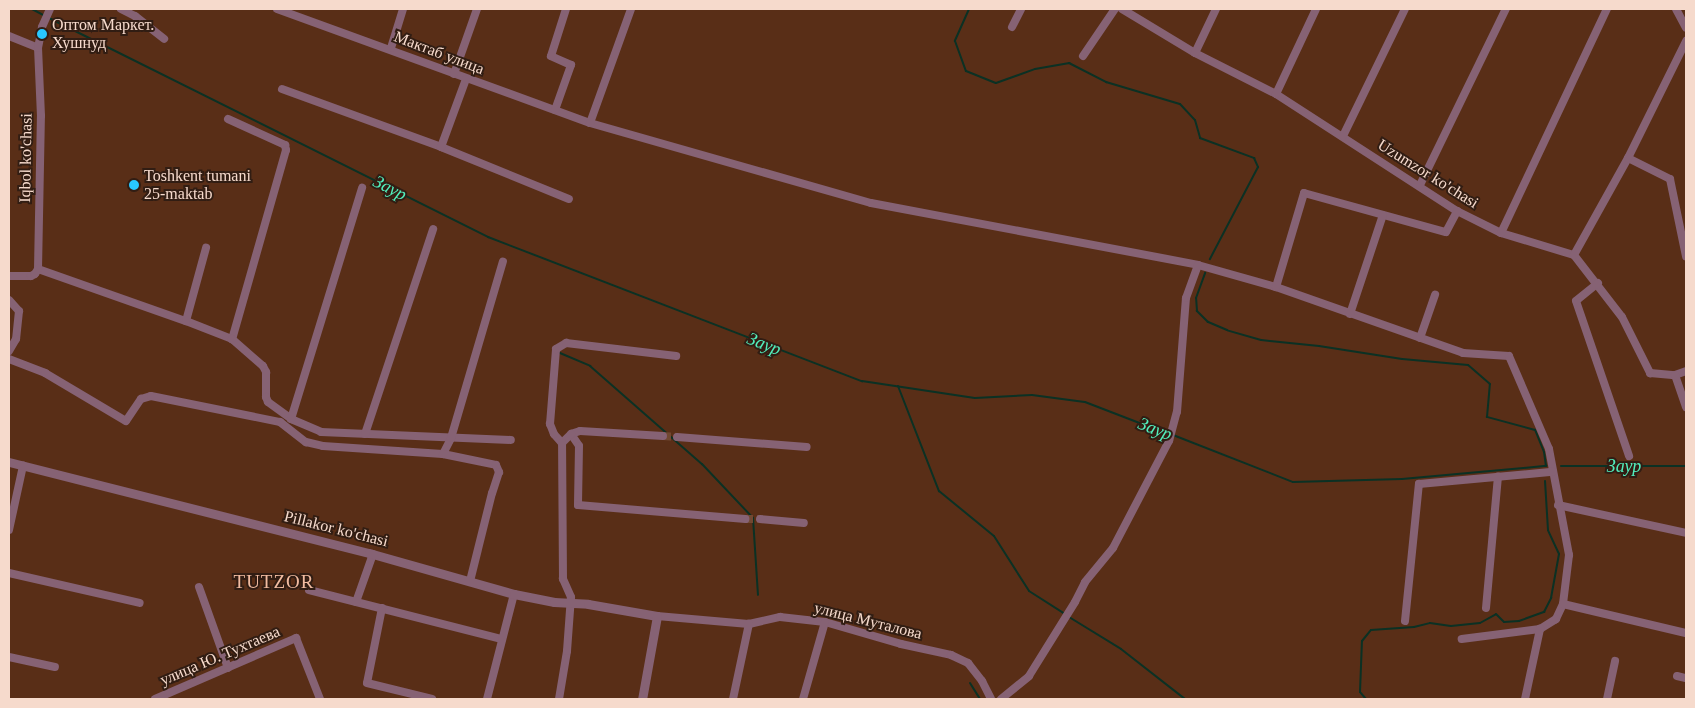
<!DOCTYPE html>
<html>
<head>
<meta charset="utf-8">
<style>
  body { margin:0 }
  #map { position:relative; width:1695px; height:708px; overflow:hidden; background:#592e17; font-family:Georgia,serif }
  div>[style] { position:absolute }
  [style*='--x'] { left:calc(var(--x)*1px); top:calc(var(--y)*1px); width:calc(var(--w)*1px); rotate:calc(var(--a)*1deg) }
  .stream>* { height:2px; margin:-1px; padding:0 1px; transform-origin:1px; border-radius:1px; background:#0b3124 }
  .minor-tunnel>* { height:8px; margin-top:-4px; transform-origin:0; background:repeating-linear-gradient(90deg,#714832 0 8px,transparent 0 12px) }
  .minor>* { height:8px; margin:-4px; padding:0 4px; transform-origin:4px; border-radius:4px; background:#866274 }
  .tertiary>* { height:9px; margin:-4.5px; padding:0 4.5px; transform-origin:4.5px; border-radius:4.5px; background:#866274 }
  .dots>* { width:14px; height:14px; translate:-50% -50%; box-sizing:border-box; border:2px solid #311d13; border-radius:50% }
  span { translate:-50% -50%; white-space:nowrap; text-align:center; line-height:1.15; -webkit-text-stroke:4px #311d13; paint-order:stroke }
  .poi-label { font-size:16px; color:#f6dacc }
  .left { translate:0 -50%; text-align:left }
  .street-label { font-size:16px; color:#f6dacc }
  .water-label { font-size:18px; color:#52eebc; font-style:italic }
  .quarter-label { font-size:19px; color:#f2bca1; letter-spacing:1px }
  .frame { position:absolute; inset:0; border:10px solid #f6dacc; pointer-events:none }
</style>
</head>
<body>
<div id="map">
  <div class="stream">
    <div style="--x:32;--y:9;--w:15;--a:28"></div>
    <div style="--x:969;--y:9;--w:35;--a:114"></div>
    <div style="--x:955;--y:41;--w:32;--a:70"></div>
    <div style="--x:966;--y:71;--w:32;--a:22"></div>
    <div style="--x:996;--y:83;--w:41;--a:-19.7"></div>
    <div style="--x:1035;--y:69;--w:35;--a:-10"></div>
    <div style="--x:1069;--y:63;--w:42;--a:27.2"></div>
    <div style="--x:1106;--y:82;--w:77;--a:16.6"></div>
    <div style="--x:1180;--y:104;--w:22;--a:47"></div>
    <div style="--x:1195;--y:120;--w:19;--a:74"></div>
    <div style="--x:1200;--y:138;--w:58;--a:20.3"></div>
    <div style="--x:1254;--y:158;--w:10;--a:66"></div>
    <div style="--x:1258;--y:167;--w:104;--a:117.6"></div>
    <div style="--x:49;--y:18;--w:491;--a:26.5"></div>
    <div style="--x:488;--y:237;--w:401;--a:21.1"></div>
    <div style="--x:862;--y:381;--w:114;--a:8.6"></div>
    <div style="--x:975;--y:398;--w:57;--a:-3"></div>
    <div style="--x:1032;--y:395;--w:53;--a:7.5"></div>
    <div style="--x:1085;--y:402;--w:89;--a:21.1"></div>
    <div style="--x:560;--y:353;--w:33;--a:23"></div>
    <div style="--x:590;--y:366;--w:149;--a:41.2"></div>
    <div style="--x:702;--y:464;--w:74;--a:46.6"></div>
    <div style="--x:753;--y:518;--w:77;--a:86.3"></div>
    <div style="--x:898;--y:386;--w:113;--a:68.7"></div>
    <div style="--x:939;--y:491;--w:71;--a:39.3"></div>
    <div style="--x:994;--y:536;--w:65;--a:57.5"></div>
    <div style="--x:1029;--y:591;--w:43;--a:32.6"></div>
    <div style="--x:1173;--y:435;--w:129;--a:21.4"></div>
    <div style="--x:1293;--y:482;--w:109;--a:-1.6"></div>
    <div style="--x:1402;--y:479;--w:145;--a:-5.2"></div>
    <div style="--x:1546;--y:466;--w:14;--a:-98"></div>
    <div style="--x:1544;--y:452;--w:24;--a:-112"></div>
    <div style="--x:1535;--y:430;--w:50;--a:-164.8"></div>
    <div style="--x:1487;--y:417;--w:33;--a:-85"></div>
    <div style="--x:1490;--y:384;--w:29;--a:-139"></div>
    <div style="--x:1468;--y:365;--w:66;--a:-174.8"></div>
    <div style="--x:1402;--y:359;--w:84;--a:-171.1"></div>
    <div style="--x:1319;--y:346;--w:58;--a:-174.1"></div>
    <div style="--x:1261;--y:340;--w:35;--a:-164"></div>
    <div style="--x:1227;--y:330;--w:21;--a:-157"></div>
    <div style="--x:1208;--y:322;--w:16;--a:-135"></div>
    <div style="--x:1197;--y:311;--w:13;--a:-94"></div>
    <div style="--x:1196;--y:298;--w:27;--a:-70"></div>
    <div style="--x:1561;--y:466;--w:125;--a:0"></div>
    <div style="--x:1069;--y:617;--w:61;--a:31.6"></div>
    <div style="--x:1121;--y:649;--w:81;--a:38"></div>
    <div style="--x:970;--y:683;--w:19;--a:58"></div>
    <div style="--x:1366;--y:699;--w:9;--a:-131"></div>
    <div style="--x:1360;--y:692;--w:51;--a:-87.8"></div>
    <div style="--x:1362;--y:641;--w:14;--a:-51"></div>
    <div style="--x:1371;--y:630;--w:43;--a:-4"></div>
    <div style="--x:1414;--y:627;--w:16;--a:-14"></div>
    <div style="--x:1430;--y:623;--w:21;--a:8"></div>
    <div style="--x:1451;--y:626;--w:29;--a:-6"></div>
    <div style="--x:1480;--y:623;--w:18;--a:-29"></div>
    <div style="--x:1496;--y:614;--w:11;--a:45"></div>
    <div style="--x:1504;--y:622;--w:15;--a:-4"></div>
    <div style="--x:1519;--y:621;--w:27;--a:-20"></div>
    <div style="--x:1544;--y:612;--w:16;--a:-63"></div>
    <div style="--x:1551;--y:598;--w:45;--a:-79.7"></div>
    <div style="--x:1559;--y:554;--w:26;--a:-115"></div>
    <div style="--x:1548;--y:530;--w:49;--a:-93.5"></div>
  </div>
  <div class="minor-tunnel">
    <div style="--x:663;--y:436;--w:14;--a:4"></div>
    <div style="--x:745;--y:519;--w:15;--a:0"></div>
  </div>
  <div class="minor">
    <div style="--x:121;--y:9;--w:16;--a:27"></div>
    <div style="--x:135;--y:16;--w:37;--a:38"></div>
    <div style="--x:277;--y:9;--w:333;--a:20"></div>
    <div style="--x:590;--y:123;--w:292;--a:15.9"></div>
    <div style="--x:871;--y:203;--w:333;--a:10.7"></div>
    <div style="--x:1198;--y:265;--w:81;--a:15.8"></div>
    <div style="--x:1276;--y:287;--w:198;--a:19.4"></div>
    <div style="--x:1463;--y:353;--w:46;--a:3.7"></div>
    <div style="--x:1509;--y:356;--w:101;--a:66.7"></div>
    <div style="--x:1549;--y:449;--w:108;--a:79.3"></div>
    <div style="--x:1569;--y:555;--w:49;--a:97"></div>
    <div style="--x:1563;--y:604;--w:17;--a:115"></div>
    <div style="--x:1556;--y:619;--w:19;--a:148"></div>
    <div style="--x:1540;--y:629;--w:79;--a:172.7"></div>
    <div style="--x:1122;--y:9;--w:85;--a:31.1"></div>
    <div style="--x:1195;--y:53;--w:91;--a:26.8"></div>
    <div style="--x:1276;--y:94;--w:216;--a:32.9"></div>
    <div style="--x:1457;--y:211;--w:49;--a:26.6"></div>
    <div style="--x:1501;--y:233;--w:76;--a:16.8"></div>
    <div style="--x:1574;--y:255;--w:78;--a:52.3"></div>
    <div style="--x:1622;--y:317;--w:63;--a:63.4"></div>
    <div style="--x:1650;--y:373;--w:25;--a:5"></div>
    <div style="--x:1675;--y:375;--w:12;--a:-20"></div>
    <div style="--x:1676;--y:9;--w:21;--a:62"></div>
    <div style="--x:1012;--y:27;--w:20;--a:-63"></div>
    <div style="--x:9;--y:36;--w:31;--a:22"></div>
    <div style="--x:391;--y:48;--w:41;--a:-72.9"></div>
    <div style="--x:1195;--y:53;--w:49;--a:-64.5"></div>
    <div style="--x:1083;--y:56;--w:57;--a:-55.8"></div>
    <div style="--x:454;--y:74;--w:69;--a:-70.5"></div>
    <div style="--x:282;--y:89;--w:169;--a:20"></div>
    <div style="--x:441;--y:147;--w:138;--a:22.1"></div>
    <div style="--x:1276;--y:94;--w:94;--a:-64.8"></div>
    <div style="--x:555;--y:110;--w:48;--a:-70.4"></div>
    <div style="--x:571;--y:65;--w:22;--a:-156"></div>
    <div style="--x:551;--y:56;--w:49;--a:-72.3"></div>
    <div style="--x:228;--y:119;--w:63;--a:24.5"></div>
    <div style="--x:285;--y:145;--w:5;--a:79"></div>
    <div style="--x:286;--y:150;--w:197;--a:105.9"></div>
    <div style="--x:590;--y:123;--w:121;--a:-70.2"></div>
    <div style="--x:1343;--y:136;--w:141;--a:-64"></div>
    <div style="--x:441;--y:147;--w:72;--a:-69.8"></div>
    <div style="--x:1628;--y:158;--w:47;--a:26.6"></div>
    <div style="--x:1670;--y:179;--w:79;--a:78.3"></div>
    <div style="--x:1420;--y:185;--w:196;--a:-64"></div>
    <div style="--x:1501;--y:233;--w:248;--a:-64.7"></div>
    <div style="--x:1574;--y:255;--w:111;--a:-60.9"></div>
    <div style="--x:1628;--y:158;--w:131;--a:-63.6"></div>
    <div style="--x:38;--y:269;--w:157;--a:19.4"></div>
    <div style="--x:186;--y:321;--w:49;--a:21.4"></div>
    <div style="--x:232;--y:339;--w:41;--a:41.1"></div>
    <div style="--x:263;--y:366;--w:7;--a:63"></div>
    <div style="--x:266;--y:372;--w:25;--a:90"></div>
    <div style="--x:266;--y:397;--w:5;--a:68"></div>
    <div style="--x:268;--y:402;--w:29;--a:36"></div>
    <div style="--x:291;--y:419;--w:33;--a:23"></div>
    <div style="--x:321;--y:432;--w:190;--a:2.4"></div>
    <div style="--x:38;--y:269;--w:153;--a:-88.9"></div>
    <div style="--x:41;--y:116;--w:68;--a:-92.5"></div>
    <div style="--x:38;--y:48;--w:21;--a:-79"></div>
    <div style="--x:42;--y:27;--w:20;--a:-66"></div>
    <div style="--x:9;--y:276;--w:22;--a:0"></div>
    <div style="--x:31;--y:276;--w:4;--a:-27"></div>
    <div style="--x:35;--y:274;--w:6;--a:-59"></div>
    <div style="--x:1598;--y:283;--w:28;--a:141"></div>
    <div style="--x:1576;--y:301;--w:164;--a:71.1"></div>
    <div style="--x:1276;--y:287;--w:98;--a:-73.4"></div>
    <div style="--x:1304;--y:193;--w:147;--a:15.4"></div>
    <div style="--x:1446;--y:232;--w:24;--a:-62"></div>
    <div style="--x:9;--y:300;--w:15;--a:48"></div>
    <div style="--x:19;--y:311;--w:28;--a:96"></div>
    <div style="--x:16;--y:339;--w:14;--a:120"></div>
    <div style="--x:1350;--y:314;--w:104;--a:-71.6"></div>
    <div style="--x:186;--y:321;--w:76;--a:-74.7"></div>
    <div style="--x:1420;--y:338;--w:46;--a:-70.8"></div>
    <div style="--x:9;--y:359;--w:39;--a:21"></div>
    <div style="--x:45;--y:373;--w:94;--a:30.7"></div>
    <div style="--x:126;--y:421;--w:27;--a:-56"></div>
    <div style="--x:141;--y:399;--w:10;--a:-17"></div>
    <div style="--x:151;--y:396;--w:132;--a:11.4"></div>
    <div style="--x:280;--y:422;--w:33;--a:38"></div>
    <div style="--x:306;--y:442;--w:17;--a:13"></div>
    <div style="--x:323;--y:446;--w:120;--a:3.8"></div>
    <div style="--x:443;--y:454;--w:18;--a:-63"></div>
    <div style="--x:451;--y:438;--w:184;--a:-73.6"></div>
    <div style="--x:1675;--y:375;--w:34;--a:71"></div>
    <div style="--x:291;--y:419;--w:242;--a:-72.9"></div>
    <div style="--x:365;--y:434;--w:216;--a:-71.6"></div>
    <div style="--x:571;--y:434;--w:14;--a:56"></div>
    <div style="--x:579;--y:446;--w:59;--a:91"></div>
    <div style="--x:578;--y:505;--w:168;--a:4.8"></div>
    <div style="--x:663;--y:436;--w:83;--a:-176.6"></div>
    <div style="--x:580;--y:431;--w:9;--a:162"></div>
    <div style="--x:571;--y:434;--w:13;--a:135"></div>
    <div style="--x:562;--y:443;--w:12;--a:-132"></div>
    <div style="--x:554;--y:434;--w:11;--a:-112"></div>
    <div style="--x:550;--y:424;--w:75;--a:-85.4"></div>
    <div style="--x:556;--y:349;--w:12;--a:-31"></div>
    <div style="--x:566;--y:343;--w:111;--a:6.7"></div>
    <div style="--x:677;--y:437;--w:130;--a:4.4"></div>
    <div style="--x:443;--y:454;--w:54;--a:11.7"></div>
    <div style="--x:496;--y:465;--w:8;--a:67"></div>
    <div style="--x:499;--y:472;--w:22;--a:108"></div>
    <div style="--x:492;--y:493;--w:91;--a:104"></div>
    <div style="--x:1558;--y:505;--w:131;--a:12.3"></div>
    <div style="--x:760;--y:519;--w:44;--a:5.2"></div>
    <div style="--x:9;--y:530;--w:66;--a:-77.7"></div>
    <div style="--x:9;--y:573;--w:134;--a:12.9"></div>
    <div style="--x:199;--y:587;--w:86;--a:70.3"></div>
    <div style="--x:309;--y:590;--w:198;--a:14.3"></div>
    <div style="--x:356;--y:602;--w:51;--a:-70.5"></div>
    <div style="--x:1563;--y:604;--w:126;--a:13.3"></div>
    <div style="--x:382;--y:608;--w:76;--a:101.3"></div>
    <div style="--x:367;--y:683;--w:67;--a:13.8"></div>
    <div style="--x:1486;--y:608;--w:132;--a:-84.8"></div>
    <div style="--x:657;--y:616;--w:92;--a:5"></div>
    <div style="--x:749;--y:624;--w:32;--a:-13"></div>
    <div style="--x:780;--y:617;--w:45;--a:6.3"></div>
    <div style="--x:825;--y:622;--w:79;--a:16.1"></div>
    <div style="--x:901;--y:644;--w:51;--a:12.4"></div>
    <div style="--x:951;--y:655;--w:19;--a:25"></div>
    <div style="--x:968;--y:663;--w:23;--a:52"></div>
    <div style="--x:982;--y:681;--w:20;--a:63"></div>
    <div style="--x:1405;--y:621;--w:138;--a:-84.2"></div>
    <div style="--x:1419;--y:484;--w:134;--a:-5.2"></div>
    <div style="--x:9;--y:657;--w:47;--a:12.3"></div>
    <div style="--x:1677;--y:676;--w:9;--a:13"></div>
    <div style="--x:155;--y:699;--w:154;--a:-23.4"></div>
    <div style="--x:296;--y:638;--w:66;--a:68.5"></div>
    <div style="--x:487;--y:699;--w:108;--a:-75.6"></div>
    <div style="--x:559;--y:699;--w:49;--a:-80.5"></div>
    <div style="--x:567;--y:651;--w:54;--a:-85.8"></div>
    <div style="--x:571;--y:597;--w:20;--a:-114"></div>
    <div style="--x:563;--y:579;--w:136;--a:-90.4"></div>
    <div style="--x:733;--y:699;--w:77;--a:-78"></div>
    <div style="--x:803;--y:699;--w:80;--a:-74.1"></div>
    <div style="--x:1001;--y:699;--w:36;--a:-39"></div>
    <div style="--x:1029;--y:676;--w:87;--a:-58.1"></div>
    <div style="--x:1075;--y:602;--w:22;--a:-63"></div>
    <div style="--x:1085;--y:582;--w:44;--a:-50.5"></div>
    <div style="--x:1113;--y:548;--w:121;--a:-62.4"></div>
    <div style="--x:1169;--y:441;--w:30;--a:-75"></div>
    <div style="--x:1177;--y:412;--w:114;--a:-85.5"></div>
    <div style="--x:1186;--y:298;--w:35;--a:-70"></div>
    <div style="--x:1525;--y:699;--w:72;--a:-77.9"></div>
    <div style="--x:1607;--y:699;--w:39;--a:-78"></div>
  </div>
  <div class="tertiary">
    <div style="--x:9;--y:462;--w:371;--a:14.2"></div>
    <div style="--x:369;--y:553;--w:151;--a:15.8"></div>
    <div style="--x:514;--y:594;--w:41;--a:11.3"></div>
    <div style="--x:554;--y:602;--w:34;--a:3"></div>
    <div style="--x:588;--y:604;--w:70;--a:9.9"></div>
    <div style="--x:657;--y:616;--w:84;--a:100.2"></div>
  </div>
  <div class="dots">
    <div style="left:42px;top:34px;background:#28c8ff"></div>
    <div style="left:134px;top:185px;background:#28c8ff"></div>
  </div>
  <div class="poi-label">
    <span class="left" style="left:52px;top:34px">Оптом Маркет.<br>Хушнуд</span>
    <span class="left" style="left:144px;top:185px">Toshkent tumani<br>25-maktab</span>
  </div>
  <div class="street-label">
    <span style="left:439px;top:53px;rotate:21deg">Мактаб улица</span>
    <span style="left:26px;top:158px;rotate:-89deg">Iqbol ko'chasi</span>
    <span style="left:1428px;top:174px;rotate:32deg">Uzumzor ko'chasi</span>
    <span style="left:336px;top:529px;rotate:14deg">Pillakor ko'chasi</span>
    <span style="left:868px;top:621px;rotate:14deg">улица Муталова</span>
    <span style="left:220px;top:656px;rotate:-23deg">улица Ю. Тухтаева</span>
  </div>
  <div class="water-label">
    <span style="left:390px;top:188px;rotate:27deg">Заур</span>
    <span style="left:764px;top:344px;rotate:21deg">Заур</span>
    <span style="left:1155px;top:429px;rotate:21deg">Заур</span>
    <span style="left:1624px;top:466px">Заур</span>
  </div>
  <div class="quarter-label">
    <span style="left:274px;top:582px">TUTZOR</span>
  </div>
  <div class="frame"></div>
</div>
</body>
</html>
